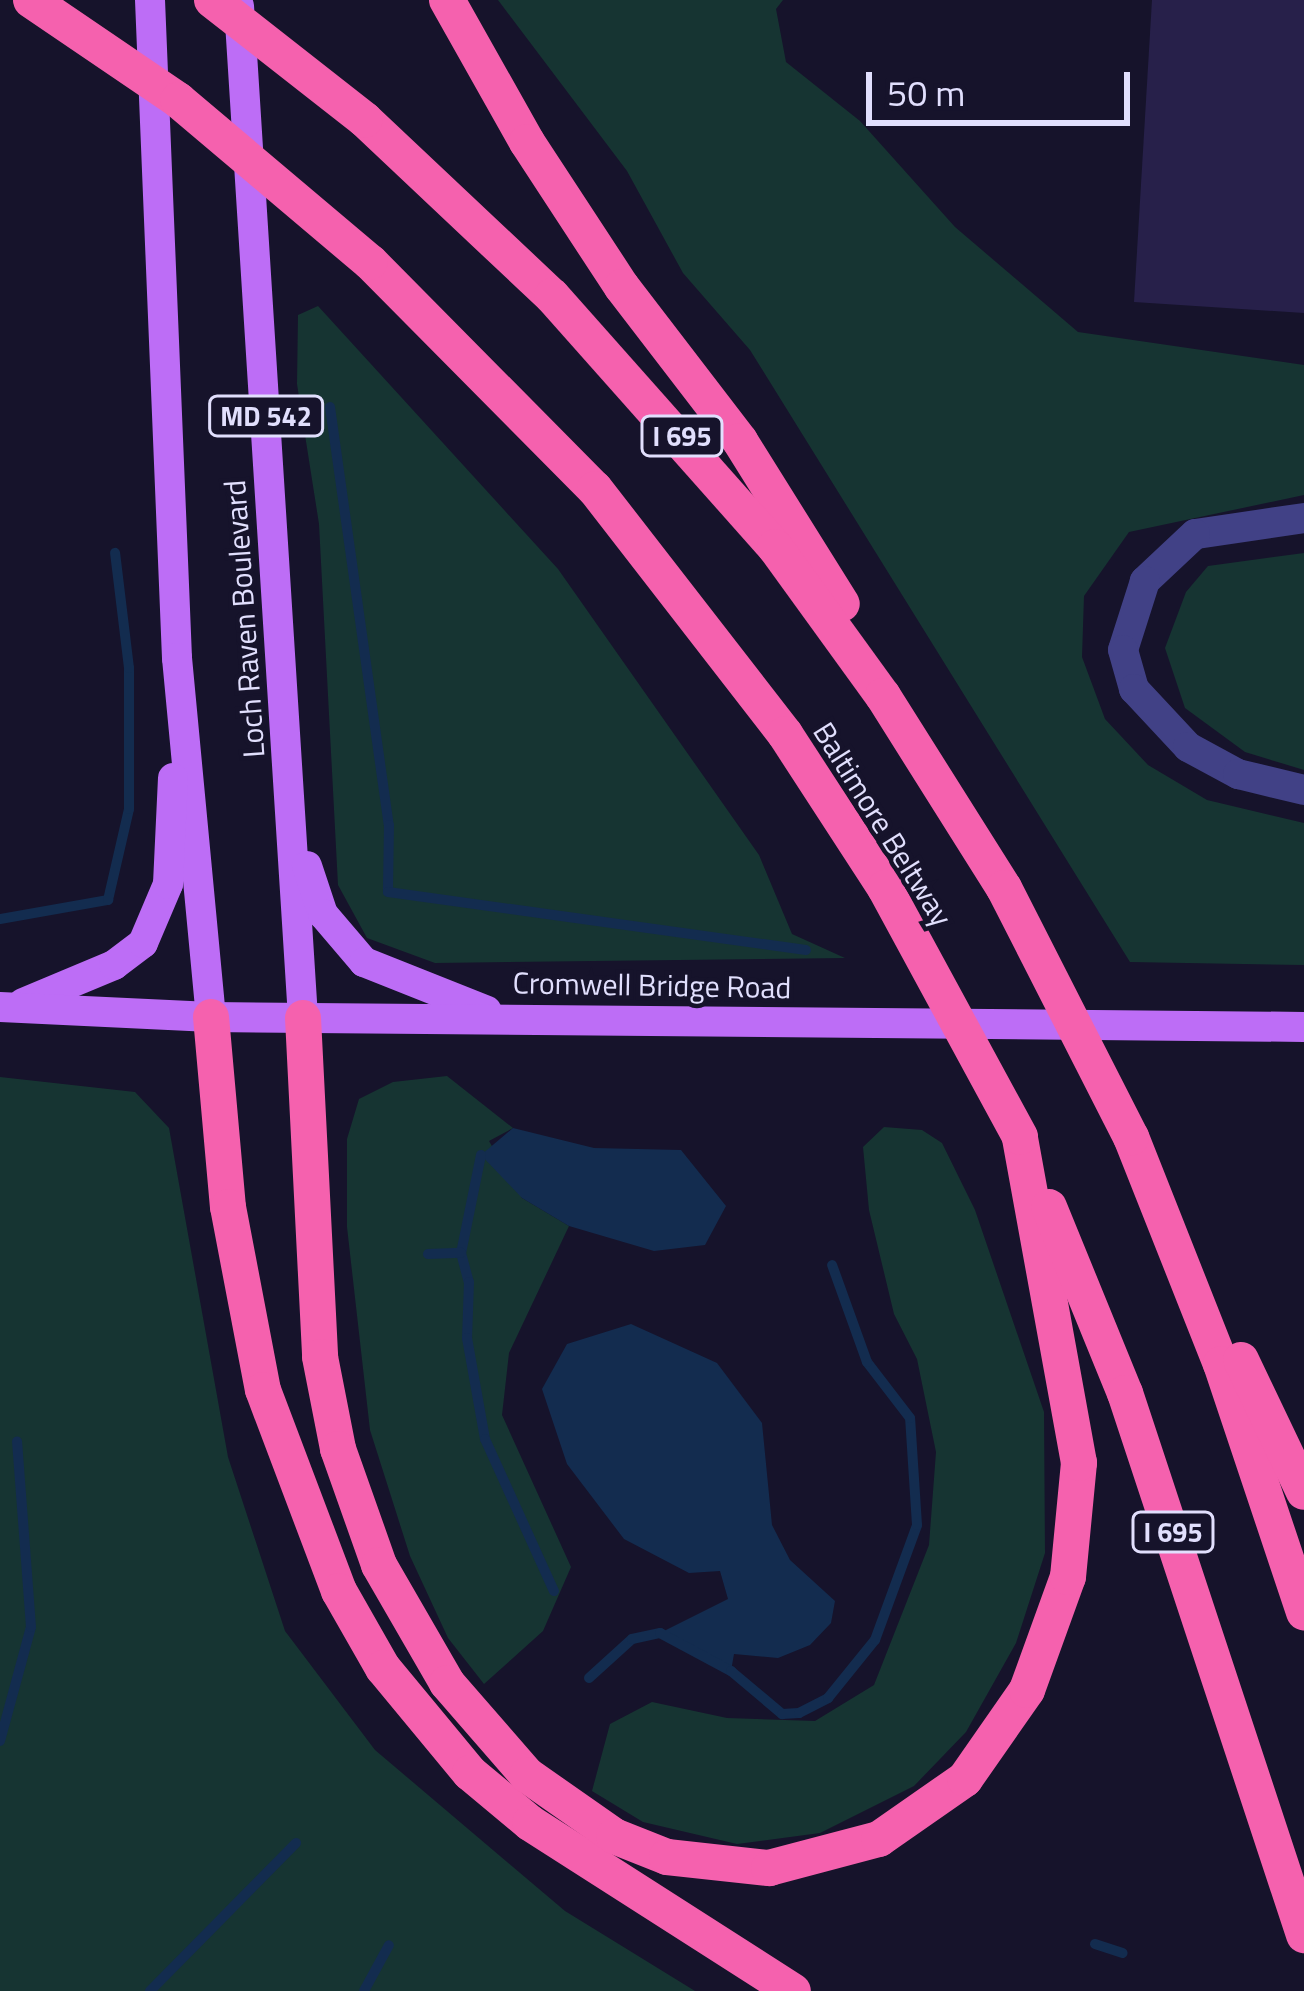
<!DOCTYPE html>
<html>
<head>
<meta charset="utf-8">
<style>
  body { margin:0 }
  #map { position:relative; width:1304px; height:1991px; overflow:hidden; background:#16132b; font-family:"Titillium Web",sans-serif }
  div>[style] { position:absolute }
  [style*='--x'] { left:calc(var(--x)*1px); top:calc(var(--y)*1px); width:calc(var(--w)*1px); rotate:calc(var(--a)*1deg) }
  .green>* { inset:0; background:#163432 }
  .water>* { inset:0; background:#132c4f }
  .stream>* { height:10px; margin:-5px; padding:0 5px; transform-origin:5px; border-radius:5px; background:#132c4f }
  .building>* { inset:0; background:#27204a }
  .minor>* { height:30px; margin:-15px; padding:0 15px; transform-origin:15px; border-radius:15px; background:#414186 }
  .major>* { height:30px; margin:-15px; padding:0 15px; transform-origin:15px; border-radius:15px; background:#bd6df6 }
  .highway>* { height:36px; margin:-18px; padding:0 18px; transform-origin:18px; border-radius:18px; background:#f561ae }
  .highway-bridge>* { height:36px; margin:-18px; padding:0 18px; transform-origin:18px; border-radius:18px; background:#f561ae }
  span { translate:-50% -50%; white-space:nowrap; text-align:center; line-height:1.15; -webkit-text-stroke:9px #16132b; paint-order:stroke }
  .shield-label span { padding:3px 9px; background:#16132b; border:3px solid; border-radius:9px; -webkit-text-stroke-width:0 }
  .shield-label { font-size:27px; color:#e1dffd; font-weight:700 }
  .street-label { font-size:30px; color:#e1dffd }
  .scale { position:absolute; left:866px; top:72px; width:264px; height:54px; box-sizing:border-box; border:6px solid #e1dffd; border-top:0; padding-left:15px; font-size:36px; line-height:42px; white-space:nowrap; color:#e1dffd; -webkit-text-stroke:9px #16132b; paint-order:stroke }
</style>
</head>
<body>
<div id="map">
  <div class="green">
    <div style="clip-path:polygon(498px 0,783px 0,776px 9px,786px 62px,860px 121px,955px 227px,1078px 332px,1304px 365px,1304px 495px,1129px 532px,1084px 596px,1082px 657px,1105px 719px,1148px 765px,1207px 800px,1304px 823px,1304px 965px,1130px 962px,750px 350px,683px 273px,627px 171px)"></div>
    <div style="clip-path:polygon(318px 306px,558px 569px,759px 855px,792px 934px,845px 958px,435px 963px,367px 938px,338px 885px,319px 524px,297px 384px,298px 315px)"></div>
    <div style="clip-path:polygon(1304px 553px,1304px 770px,1245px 752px,1185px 708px,1165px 648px,1186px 592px,1208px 566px)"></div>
    <div style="clip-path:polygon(447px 1076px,513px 1128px,489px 1141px,522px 1198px,569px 1226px,509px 1353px,502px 1415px,571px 1567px,543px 1631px,484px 1684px,448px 1638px,410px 1556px,370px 1430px,347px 1227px,347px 1139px,359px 1099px,393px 1082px)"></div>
    <div style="clip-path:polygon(0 1077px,135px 1092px,169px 1128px,228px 1457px,285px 1631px,375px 1750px,565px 1911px,695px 1991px,0 1991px)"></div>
    <div style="clip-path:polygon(884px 1127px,922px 1130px,942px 1143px,975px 1210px,1044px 1412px,1045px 1553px,1016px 1643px,966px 1732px,914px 1786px,820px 1833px,737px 1844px,643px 1822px,592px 1791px,610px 1724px,652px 1702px,727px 1718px,815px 1721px,874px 1685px,929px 1545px,936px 1452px,917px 1359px,894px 1314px,869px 1210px,863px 1147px)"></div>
  </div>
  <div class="water">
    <div style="clip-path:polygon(513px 1128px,594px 1148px,681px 1150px,726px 1206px,705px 1245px,654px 1251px,569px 1226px,522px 1198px,481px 1155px)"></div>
    <div style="clip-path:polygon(631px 1324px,717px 1363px,762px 1423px,772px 1525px,790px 1560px,835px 1601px,831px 1623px,810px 1645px,778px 1658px,734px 1654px,731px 1671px,660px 1633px,728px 1599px,720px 1571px,689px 1573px,624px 1539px,567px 1464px,542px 1389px,567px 1344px)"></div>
  </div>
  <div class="stream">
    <div style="--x:330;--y:407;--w:422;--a:82"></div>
    <div style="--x:389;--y:825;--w:67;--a:90.9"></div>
    <div style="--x:388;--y:892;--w:422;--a:7.9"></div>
    <div style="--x:0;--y:919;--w:110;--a:-10"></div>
    <div style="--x:108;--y:900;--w:93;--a:-77"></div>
    <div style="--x:129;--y:809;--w:141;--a:-90"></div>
    <div style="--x:129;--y:668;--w:116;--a:-96.9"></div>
    <div style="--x:481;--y:1155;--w:100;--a:101.5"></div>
    <div style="--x:461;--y:1253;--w:30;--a:75"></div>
    <div style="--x:469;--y:1282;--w:56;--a:92"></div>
    <div style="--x:467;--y:1338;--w:103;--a:79.9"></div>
    <div style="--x:485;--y:1439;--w:167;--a:65.6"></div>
    <div style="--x:428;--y:1254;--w:33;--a:-2"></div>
    <div style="--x:589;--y:1678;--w:58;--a:-42.2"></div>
    <div style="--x:632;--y:1639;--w:29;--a:-12"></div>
    <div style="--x:660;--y:1633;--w:81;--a:28.2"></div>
    <div style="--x:731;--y:1671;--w:67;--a:40.1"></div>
    <div style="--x:782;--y:1714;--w:17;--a:-3"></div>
    <div style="--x:799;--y:1713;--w:33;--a:-27"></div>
    <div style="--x:828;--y:1698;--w:75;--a:-51"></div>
    <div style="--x:875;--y:1640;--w:122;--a:-69.9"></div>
    <div style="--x:917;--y:1525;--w:107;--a:-93.7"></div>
    <div style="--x:910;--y:1418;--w:71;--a:-127.5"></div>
    <div style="--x:867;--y:1362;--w:103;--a:-109.8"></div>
    <div style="--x:0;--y:1741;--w:118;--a:-74.8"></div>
    <div style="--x:31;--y:1627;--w:186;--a:-94.3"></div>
    <div style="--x:1095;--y:1944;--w:29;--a:18"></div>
    <div style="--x:150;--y:1991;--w:208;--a:-45.4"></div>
    <div style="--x:364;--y:1991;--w:52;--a:-61.5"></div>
  </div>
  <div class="building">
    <div style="clip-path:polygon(1152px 0,1304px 0,1304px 313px,1134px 302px)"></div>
  </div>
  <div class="minor">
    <div style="--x:1304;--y:518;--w:110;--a:171.6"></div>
    <div style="--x:1195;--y:534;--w:69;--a:136.8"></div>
    <div style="--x:1145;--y:581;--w:72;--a:107.7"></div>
    <div style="--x:1123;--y:650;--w:41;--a:74.2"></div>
    <div style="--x:1134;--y:689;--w:79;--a:47"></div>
    <div style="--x:1188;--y:747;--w:57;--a:28.4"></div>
    <div style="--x:1238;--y:774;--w:68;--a:13.6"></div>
  </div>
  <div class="major">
    <div style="--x:150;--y:0;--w:659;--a:87.65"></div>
    <div style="--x:177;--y:658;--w:361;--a:84.6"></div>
    <div style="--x:239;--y:6;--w:1014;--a:86.38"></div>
    <div style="--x:307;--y:866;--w:51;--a:71.6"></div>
    <div style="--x:323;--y:914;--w:63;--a:49.5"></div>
    <div style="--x:364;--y:962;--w:132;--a:21.7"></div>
    <div style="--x:23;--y:1003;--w:99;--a:-22.7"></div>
    <div style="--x:114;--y:965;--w:36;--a:-37"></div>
    <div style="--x:143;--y:943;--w:64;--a:-67"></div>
    <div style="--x:168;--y:884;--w:106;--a:-87.3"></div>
    <div style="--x:0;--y:1007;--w:211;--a:2.7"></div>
    <div style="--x:211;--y:1017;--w:1093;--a:0.52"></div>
  </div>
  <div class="highway">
    <div style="--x:447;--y:0;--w:163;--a:60.6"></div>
    <div style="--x:527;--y:142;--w:173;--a:56.8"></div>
    <div style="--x:622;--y:287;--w:194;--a:52.5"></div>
    <div style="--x:740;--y:441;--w:192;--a:58"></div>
    <div style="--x:365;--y:120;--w:257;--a:43.3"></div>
    <div style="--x:552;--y:296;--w:336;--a:48.4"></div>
    <div style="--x:775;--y:547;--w:184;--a:54.1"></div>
    <div style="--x:883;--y:696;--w:227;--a:57.8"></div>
    <div style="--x:370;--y:262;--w:320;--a:45.3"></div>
    <div style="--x:595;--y:489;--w:310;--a:52.2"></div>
    <div style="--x:785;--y:734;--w:184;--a:57"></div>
    <div style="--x:211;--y:1017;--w:191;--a:84.9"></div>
    <div style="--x:228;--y:1207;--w:186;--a:79.2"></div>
    <div style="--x:263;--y:1390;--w:215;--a:69.3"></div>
    <div style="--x:339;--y:1591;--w:89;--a:60.3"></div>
    <div style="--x:383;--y:1668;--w:136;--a:50.4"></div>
    <div style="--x:470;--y:1773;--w:78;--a:39.8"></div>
    <div style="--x:530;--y:1823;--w:312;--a:32.6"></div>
    <div style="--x:303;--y:1018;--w:339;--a:87.1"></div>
    <div style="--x:320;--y:1357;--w:94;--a:78.9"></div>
    <div style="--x:338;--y:1449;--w:123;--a:70.5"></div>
    <div style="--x:379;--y:1565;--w:136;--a:60"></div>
    <div style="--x:447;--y:1683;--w:122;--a:49"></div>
    <div style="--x:527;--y:1775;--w:106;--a:35"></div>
    <div style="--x:614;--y:1836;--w:57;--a:21.6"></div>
    <div style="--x:667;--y:1857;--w:103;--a:6.2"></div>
    <div style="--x:769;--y:1868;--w:114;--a:-14.8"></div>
    <div style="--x:879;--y:1839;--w:105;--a:-34.9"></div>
    <div style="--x:965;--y:1779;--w:108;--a:-55.1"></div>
    <div style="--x:1027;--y:1690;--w:120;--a:-70.1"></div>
    <div style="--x:1068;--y:1577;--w:115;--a:-84.5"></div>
    <div style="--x:1079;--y:1463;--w:331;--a:-100.3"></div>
    <div style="--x:1131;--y:1137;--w:244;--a:68.4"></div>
    <div style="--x:1221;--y:1364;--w:262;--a:71.5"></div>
    <div style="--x:1049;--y:1207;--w:201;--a:67.8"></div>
    <div style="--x:1125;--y:1393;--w:571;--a:71.72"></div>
    <div style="--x:1241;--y:1360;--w:146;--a:64.5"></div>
  </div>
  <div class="highway-bridge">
    <div style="--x:31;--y:0;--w:178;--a:34.2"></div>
    <div style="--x:178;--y:100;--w:251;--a:40.2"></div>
    <div style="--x:212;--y:0;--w:194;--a:38.1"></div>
    <div style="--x:885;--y:888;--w:283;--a:61.5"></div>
    <div style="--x:1004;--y:888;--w:280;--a:63"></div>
  </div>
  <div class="shield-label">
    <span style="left:266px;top:416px">MD 542</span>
    <span style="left:682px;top:436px">I 695</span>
    <span style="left:1173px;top:1532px">I 695</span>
  </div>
  <div class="street-label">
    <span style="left:244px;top:619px;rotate:-94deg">Loch Raven Boulevard</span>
    <span style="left:883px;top:824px;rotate:58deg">Baltimore Beltway</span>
    <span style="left:652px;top:985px;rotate:1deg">Cromwell Bridge Road</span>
  </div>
  <div class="scale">50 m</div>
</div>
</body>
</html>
